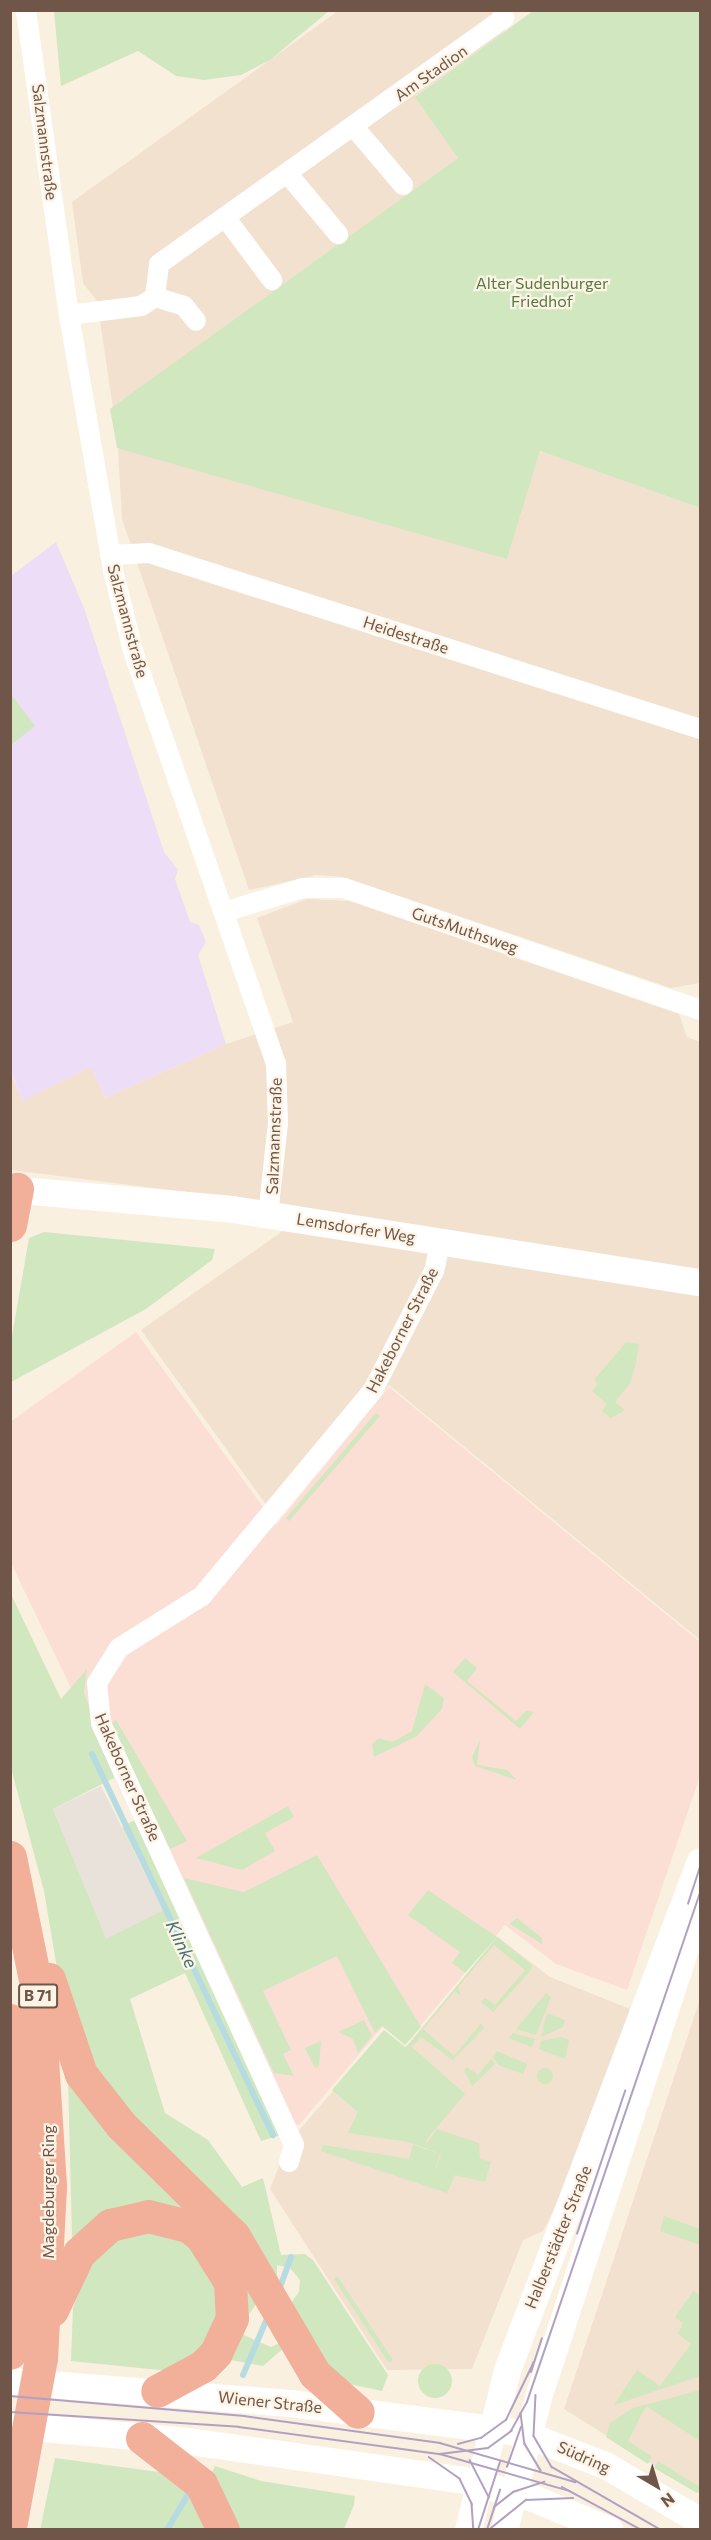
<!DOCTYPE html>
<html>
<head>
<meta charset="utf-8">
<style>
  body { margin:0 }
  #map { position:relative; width:711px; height:2540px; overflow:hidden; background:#faf0e0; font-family:Commissioner,sans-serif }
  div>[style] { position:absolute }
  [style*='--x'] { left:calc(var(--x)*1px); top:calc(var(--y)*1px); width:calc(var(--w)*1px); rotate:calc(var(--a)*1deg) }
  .residential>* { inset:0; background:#f2e1cf }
  .commercial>* { inset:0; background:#fbdfd4 }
  .industrial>* { inset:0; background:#e9e2db }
  .education>* { inset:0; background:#edddf6 }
  .green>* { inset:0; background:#d0e7c0 }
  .round { border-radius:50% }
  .stream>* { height:6px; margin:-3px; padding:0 3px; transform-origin:3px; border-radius:3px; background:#b6dce2 }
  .street>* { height:20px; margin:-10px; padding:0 10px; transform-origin:10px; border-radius:10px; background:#fff }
  .secondary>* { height:27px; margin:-13.5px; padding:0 13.5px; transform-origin:13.5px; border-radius:13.5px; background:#fff }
  .highway>* { height:33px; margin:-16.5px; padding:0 16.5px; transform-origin:16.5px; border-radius:16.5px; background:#f2af99 }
  .tram>* { height:1.5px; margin:-0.75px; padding:0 0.75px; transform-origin:0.75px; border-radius:0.75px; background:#b2a0c2 }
  span { translate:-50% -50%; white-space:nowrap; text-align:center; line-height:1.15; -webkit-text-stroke:4.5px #fef4e5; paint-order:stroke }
  .shield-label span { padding:2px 4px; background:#fef4e5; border:2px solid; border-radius:4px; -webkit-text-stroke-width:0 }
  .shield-label { font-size:15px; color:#6f5649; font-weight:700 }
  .street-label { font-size:16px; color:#6f5649 }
  .park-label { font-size:16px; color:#557a44 }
  .water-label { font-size:18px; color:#41737b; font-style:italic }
  .frame { position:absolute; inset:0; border:12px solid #6f5649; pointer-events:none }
  .north { position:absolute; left:627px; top:2456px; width:60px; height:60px; -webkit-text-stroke:4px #fef4e5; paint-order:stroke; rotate:142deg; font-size:16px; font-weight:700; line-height:24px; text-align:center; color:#6f5649 }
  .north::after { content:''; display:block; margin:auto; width:21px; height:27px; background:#6f5649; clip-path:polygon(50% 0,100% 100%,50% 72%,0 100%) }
</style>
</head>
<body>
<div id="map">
  <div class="residential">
    <div style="clip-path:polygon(338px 11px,491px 11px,505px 31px,416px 96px,458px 158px,113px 408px,97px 301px,83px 283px,72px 202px)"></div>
    <div style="clip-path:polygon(123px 448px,507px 558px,540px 451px,700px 508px,700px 983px,671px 988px,343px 877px,317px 875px,249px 890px,122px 519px,118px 449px)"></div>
    <div style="clip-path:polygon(307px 899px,350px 901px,679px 1014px,687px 1037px,700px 1042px,700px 1640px,389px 1385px,277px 1520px,141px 1330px,280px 1233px,299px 1206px,11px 1170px,10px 1071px,22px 1100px,91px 1067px,105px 1098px,226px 1044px,293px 1022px,257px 918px)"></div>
    <div style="clip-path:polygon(498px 1937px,550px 1977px,630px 2009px,573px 2172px,543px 2231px,523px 2240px,472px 2369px,387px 2370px,270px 2189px,288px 2143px,385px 2031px,405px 2048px)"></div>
    <div style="clip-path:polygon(700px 1999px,700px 2494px,564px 2409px)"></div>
  </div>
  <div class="commercial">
    <div style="clip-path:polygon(136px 1332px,276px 1525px,389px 1387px,700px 1642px,700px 1776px,627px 1990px,556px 1964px,505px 1925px,406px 2043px,384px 2025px,299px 2125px,279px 2122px,11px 1563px,10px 1422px)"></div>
  </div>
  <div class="industrial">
    <div style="clip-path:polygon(101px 1786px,164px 1911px,106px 1940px,53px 1809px)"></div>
  </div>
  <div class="education">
    <div style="clip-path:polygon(56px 542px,84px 608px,164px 852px,178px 870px,175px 879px,190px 922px,199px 925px,206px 942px,198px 955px,226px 1044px,105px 1098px,91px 1067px,22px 1101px,11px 1071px,11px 576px)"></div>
  </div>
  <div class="green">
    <div style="clip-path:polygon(54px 11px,54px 10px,329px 11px,270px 60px,241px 75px,204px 80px,176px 76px,138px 51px,61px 86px)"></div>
    <div style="clip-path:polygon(533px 11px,700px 11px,700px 508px,540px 451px,507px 559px,117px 448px,110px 409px,458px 158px,415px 97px)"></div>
    <div style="clip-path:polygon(10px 693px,35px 726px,11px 745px,10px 745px)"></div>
    <div style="clip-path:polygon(44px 1232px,215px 1249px,212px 1260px,146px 1309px,11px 1382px,11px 1342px,29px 1238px)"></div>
    <div style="clip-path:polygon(626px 1342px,639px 1344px,636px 1363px,630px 1383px,615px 1402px,625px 1410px,611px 1418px,602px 1411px,607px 1404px,592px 1391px,598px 1384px,594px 1380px)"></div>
    <div style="clip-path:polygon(376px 1413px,380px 1416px,289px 1521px,286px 1518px)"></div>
    <div style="clip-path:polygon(10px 1592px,61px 1699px,87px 1669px,84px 1692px,114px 1778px,53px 1809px,106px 1939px,164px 1910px,122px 1827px,135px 1820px,284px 2134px,261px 2141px,185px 1973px,130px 1999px,165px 2113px,208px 2140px,242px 2187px,263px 2178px,281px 2255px,305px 2254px,313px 2260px,388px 2375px,382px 2391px,340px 2382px,287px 2308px,299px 2292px,300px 2280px,290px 2268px,277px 2265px,277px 2277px,102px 2085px,60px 1986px,44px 1891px,11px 1768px)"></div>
    <div style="clip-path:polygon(465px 1658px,477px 1668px,467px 1681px,516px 1721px,526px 1711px,534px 1712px,520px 1729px,453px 1672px)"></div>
    <div style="clip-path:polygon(425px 1684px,444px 1698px,442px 1709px,417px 1736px,374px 1757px,372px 1744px,379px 1738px,392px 1742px,412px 1731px)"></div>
    <div style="clip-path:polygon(116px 1720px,187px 1841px,170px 1849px,111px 1724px)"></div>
    <div style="clip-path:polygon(480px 1740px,477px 1765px,507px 1770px,517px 1780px,475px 1766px,472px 1757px)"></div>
    <div style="clip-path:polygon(288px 1806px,294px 1817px,265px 1833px,275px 1851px,242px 1870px,196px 1858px)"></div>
    <div style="clip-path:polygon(317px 1855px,421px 2027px,405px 2045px,382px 2026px,375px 2033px,337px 1956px,263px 1991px,291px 2050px,283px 2054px,294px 2076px,274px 2073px,184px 1878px,244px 1892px)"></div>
    <div style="clip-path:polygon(428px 1890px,497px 1937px,465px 1973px,452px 1963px,460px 1952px,408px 1915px)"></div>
    <div style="clip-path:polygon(517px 1918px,542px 1938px,542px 1944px,510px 1924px)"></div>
    <div style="clip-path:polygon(497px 1937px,532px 1965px,531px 1970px,493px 2012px,481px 2002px,485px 1998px,495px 2005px,525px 1970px,494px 1945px,458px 1987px,461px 1996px,455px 1991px,423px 2029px,454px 2056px,481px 2023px,484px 2028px,453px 2060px,421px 2037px,412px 2047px,465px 2094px,427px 2139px,425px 2146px,437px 2129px,479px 2143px,480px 2159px,491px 2162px,485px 2182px,455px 2175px,447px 2193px,321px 2151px,323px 2145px,409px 2159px,413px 2145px,440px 2154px,433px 2176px,441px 2154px,409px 2142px,348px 2133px,358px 2112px,332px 2090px,384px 2030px,405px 2047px,409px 2044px)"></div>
    <div style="clip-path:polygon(546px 1993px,551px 1997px,536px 2035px,516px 2029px)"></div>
    <div style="clip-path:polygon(547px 2013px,565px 2020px,563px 2027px,541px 2037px)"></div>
    <div style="clip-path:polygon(364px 2020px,372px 2036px,358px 2053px,353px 2039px,338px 2032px)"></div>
    <div style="clip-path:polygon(513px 2033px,535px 2039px,532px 2047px,508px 2038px)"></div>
    <div style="clip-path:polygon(561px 2037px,569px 2040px,565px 2059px,539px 2049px,541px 2041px)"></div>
    <div style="clip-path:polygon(321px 2041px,319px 2066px,315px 2068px,305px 2048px)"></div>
    <div style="clip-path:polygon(497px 2051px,527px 2064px,523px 2074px,498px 2065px,493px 2056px)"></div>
    <div style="clip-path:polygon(491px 2059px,495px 2064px,472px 2086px,464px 2070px,467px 2067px,478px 2075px)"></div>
    <div class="round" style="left:537px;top:2068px;width:16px;height:16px"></div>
    <div style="clip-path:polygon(68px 2078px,203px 2220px,72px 2238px)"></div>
    <div style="clip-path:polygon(664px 2216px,700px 2229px,700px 2245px,660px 2231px)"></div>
    <div style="clip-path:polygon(166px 2231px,203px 2254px,221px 2306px,205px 2348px,169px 2371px,71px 2361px,73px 2308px,89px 2263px,125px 2234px)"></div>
    <div style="clip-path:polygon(338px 2277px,393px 2360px,389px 2363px,334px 2279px)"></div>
    <div style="clip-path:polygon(241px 2280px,261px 2298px,249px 2314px,244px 2335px,271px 2347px,283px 2341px,286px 2346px,263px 2366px,225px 2359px)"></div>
    <div style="clip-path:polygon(694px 2290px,700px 2297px,700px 2376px,614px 2405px,637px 2370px,660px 2386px,691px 2344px,678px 2334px,683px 2323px,675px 2317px)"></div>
    <div class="round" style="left:418px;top:2364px;width:34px;height:34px"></div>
    <div style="clip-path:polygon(700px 2390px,700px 2441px,646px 2406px,628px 2441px,652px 2457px,648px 2464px,606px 2437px,610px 2423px,633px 2408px)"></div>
    <div style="clip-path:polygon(55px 2458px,174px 2474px,213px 2530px,40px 2530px)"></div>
    <div style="clip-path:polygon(658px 2461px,700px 2487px,697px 2493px,654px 2468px)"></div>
    <div style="clip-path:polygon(215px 2466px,261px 2481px,355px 2496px,354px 2505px,344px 2529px,234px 2529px,210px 2476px)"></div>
  </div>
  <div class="stream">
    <div style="--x:92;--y:1754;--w:422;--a:64.6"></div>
    <div style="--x:279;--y:2290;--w:35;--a:-70"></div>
    <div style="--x:243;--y:2375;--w:64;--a:-67"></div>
    <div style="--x:167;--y:2530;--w:45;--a:-59.5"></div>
  </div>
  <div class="street">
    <div style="--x:26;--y:10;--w:308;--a:82"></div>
    <div style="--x:69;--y:315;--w:259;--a:80.2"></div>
    <div style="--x:113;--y:570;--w:83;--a:76.1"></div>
    <div style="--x:133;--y:651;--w:436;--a:70.9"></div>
    <div style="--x:276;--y:1063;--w:60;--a:88.1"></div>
    <div style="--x:278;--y:1123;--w:93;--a:96.2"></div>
    <div style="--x:354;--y:127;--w:76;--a:49.8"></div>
    <div style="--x:287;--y:173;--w:80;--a:50.1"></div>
    <div style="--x:225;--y:217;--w:79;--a:53.3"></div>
    <div style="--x:155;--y:297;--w:30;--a:17"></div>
    <div style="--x:184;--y:306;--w:19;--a:51"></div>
    <div style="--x:69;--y:315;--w:73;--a:-7.1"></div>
    <div style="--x:141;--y:306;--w:17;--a:-33"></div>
    <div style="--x:155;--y:297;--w:33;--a:-83"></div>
    <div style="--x:159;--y:264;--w:424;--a:-35.5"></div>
    <div style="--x:110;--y:555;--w:39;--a:-3"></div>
    <div style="--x:149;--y:553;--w:578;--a:17.71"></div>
    <div style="--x:227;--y:911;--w:79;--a:-16.8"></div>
    <div style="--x:303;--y:888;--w:41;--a:0"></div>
    <div style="--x:344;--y:888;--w:376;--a:18.9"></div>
    <div style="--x:289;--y:2162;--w:18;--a:-74"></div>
    <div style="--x:294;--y:2145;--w:464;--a:-114.6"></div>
    <div style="--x:101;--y:1723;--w:40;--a:-95.7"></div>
    <div style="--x:97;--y:1683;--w:41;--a:-57.8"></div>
    <div style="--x:119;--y:1648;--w:98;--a:-32.1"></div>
    <div style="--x:202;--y:1596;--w:268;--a:-50.3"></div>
    <div style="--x:373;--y:1390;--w:134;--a:-62.9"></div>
    <div style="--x:434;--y:1271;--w:31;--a:-77"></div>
  </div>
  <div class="secondary">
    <div style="--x:10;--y:1189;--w:223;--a:5.1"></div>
    <div style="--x:232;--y:1209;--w:474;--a:8.9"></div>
    <div style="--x:10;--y:2381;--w:281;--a:4.5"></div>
    <div style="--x:290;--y:2403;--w:235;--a:7.3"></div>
    <div style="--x:523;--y:2433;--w:90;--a:21.4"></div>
    <div style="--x:607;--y:2466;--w:108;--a:30.6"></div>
    <div style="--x:10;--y:2425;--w:179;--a:5.1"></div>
    <div style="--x:188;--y:2441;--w:275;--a:8"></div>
    <div style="--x:460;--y:2479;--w:75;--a:14.6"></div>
    <div style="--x:533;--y:2498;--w:83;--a:22.6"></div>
    <div style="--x:468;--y:2530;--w:165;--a:-76.3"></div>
    <div style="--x:507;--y:2370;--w:544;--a:-69.23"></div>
    <div style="--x:504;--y:2530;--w:140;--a:-75.6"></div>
    <div style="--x:539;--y:2394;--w:517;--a:-71.85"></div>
  </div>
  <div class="highway">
    <div style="--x:10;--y:1225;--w:37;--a:-79"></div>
    <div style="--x:10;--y:1857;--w:141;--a:78.5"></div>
    <div style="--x:38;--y:1995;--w:192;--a:86.4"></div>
    <div style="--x:50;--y:2187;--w:171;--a:93"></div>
    <div style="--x:41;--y:2358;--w:172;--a:100.4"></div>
    <div style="--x:49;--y:1979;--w:100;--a:71.4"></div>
    <div style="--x:81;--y:2074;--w:65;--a:51.9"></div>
    <div style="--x:121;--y:2125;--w:158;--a:44.5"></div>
    <div style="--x:234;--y:2236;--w:160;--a:59.6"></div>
    <div style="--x:315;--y:2374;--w:57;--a:41.5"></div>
    <div style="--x:10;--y:2020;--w:117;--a:84.6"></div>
    <div style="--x:21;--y:2136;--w:217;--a:92.9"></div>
    <div style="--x:52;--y:2310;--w:63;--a:-64.7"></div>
    <div style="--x:79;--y:2253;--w:42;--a:-42.1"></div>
    <div style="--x:110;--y:2225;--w:39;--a:-13"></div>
    <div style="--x:148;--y:2216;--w:41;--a:14"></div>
    <div style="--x:188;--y:2226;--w:16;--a:38"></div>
    <div style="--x:201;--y:2236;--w:54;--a:57.8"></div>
    <div style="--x:230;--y:2282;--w:36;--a:87"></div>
    <div style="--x:232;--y:2318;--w:38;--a:115"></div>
    <div style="--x:216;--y:2353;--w:18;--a:135"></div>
    <div style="--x:203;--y:2366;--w:52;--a:151.5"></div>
    <div style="--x:142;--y:2438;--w:75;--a:37.9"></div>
    <div style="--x:201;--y:2484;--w:51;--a:64.4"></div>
  </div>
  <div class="tram">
    <div style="--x:688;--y:1904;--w:39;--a:-72"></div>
    <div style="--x:577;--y:2234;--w:151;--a:-71.4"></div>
    <div style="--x:534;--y:2362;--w:10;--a:107"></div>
    <div style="--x:531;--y:2372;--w:35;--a:-72"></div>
    <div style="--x:536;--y:2395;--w:41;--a:92.8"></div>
    <div style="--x:534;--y:2436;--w:36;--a:60"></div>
    <div style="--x:552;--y:2467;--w:126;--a:30"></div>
    <div style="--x:10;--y:2396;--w:235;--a:4.9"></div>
    <div style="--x:244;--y:2416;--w:198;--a:7.8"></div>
    <div style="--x:440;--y:2443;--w:141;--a:16.1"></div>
    <div style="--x:10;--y:2412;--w:229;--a:3.7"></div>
    <div style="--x:239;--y:2427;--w:203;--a:7.7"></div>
    <div style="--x:440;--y:2454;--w:135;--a:15.9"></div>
    <div style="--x:521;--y:2413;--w:31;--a:83"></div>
    <div style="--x:525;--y:2444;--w:31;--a:59"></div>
    <div style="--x:458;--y:2444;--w:24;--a:-15"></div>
    <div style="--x:481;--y:2438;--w:31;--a:-36"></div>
    <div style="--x:506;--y:2420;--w:62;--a:-64.3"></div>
    <div style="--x:440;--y:2454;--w:48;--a:-7.1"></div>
    <div style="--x:488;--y:2448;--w:29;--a:-36"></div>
    <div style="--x:511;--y:2431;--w:33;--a:-61"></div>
    <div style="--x:527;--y:2402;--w:538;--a:-71.23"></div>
    <div style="--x:429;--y:2457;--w:38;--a:35"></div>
    <div style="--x:460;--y:2479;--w:28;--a:64"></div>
    <div style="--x:472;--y:2504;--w:26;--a:86"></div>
    <div style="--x:470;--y:2460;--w:42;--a:62.8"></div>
    <div style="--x:507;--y:2467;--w:42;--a:-70.7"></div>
    <div style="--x:562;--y:2487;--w:91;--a:28.3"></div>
    <div style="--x:494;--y:2507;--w:24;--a:-38"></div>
    <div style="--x:513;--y:2492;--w:33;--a:-18"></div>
    <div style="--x:491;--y:2528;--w:45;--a:-38.7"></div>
    <div style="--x:526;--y:2500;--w:47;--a:-2.4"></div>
    <div style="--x:478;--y:2530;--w:71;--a:-72.1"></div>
    <div style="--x:487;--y:2530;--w:42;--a:-72"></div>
  </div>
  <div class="shield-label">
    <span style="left:38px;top:1996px">B 71</span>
  </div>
  <div class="street-label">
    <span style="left:431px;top:73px;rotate:-35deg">Am Stadion</span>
    <span style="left:45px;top:142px;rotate:83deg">Salzmannstraße</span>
    <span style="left:128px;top:621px;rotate:75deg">Salzmannstraße</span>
    <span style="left:406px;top:635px;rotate:18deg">Heidestraße</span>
    <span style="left:465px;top:930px;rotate:19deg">GutsMuthsweg</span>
    <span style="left:274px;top:1136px;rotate:-88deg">Salzmannstraße</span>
    <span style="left:356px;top:1228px;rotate:9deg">Lemsdorfer Weg</span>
    <span style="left:402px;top:1330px;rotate:-63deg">Hakeborner Straße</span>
    <span style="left:128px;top:1777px;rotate:66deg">Hakeborner Straße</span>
    <span style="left:48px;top:2192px;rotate:-90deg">Magdeburger Ring</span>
    <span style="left:558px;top:2237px;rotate:-68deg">Halberstädter Straße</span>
    <span style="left:270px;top:2402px;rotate:6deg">Wiener Straße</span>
    <span style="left:584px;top:2457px;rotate:24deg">Südring</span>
  </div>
  <div class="park-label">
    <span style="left:542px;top:292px">Alter Sudenburger<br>Friedhof</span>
  </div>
  <div class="water-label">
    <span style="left:182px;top:1944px;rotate:65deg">Klinke</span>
  </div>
  <div class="frame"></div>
  <div class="north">N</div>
</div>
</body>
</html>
